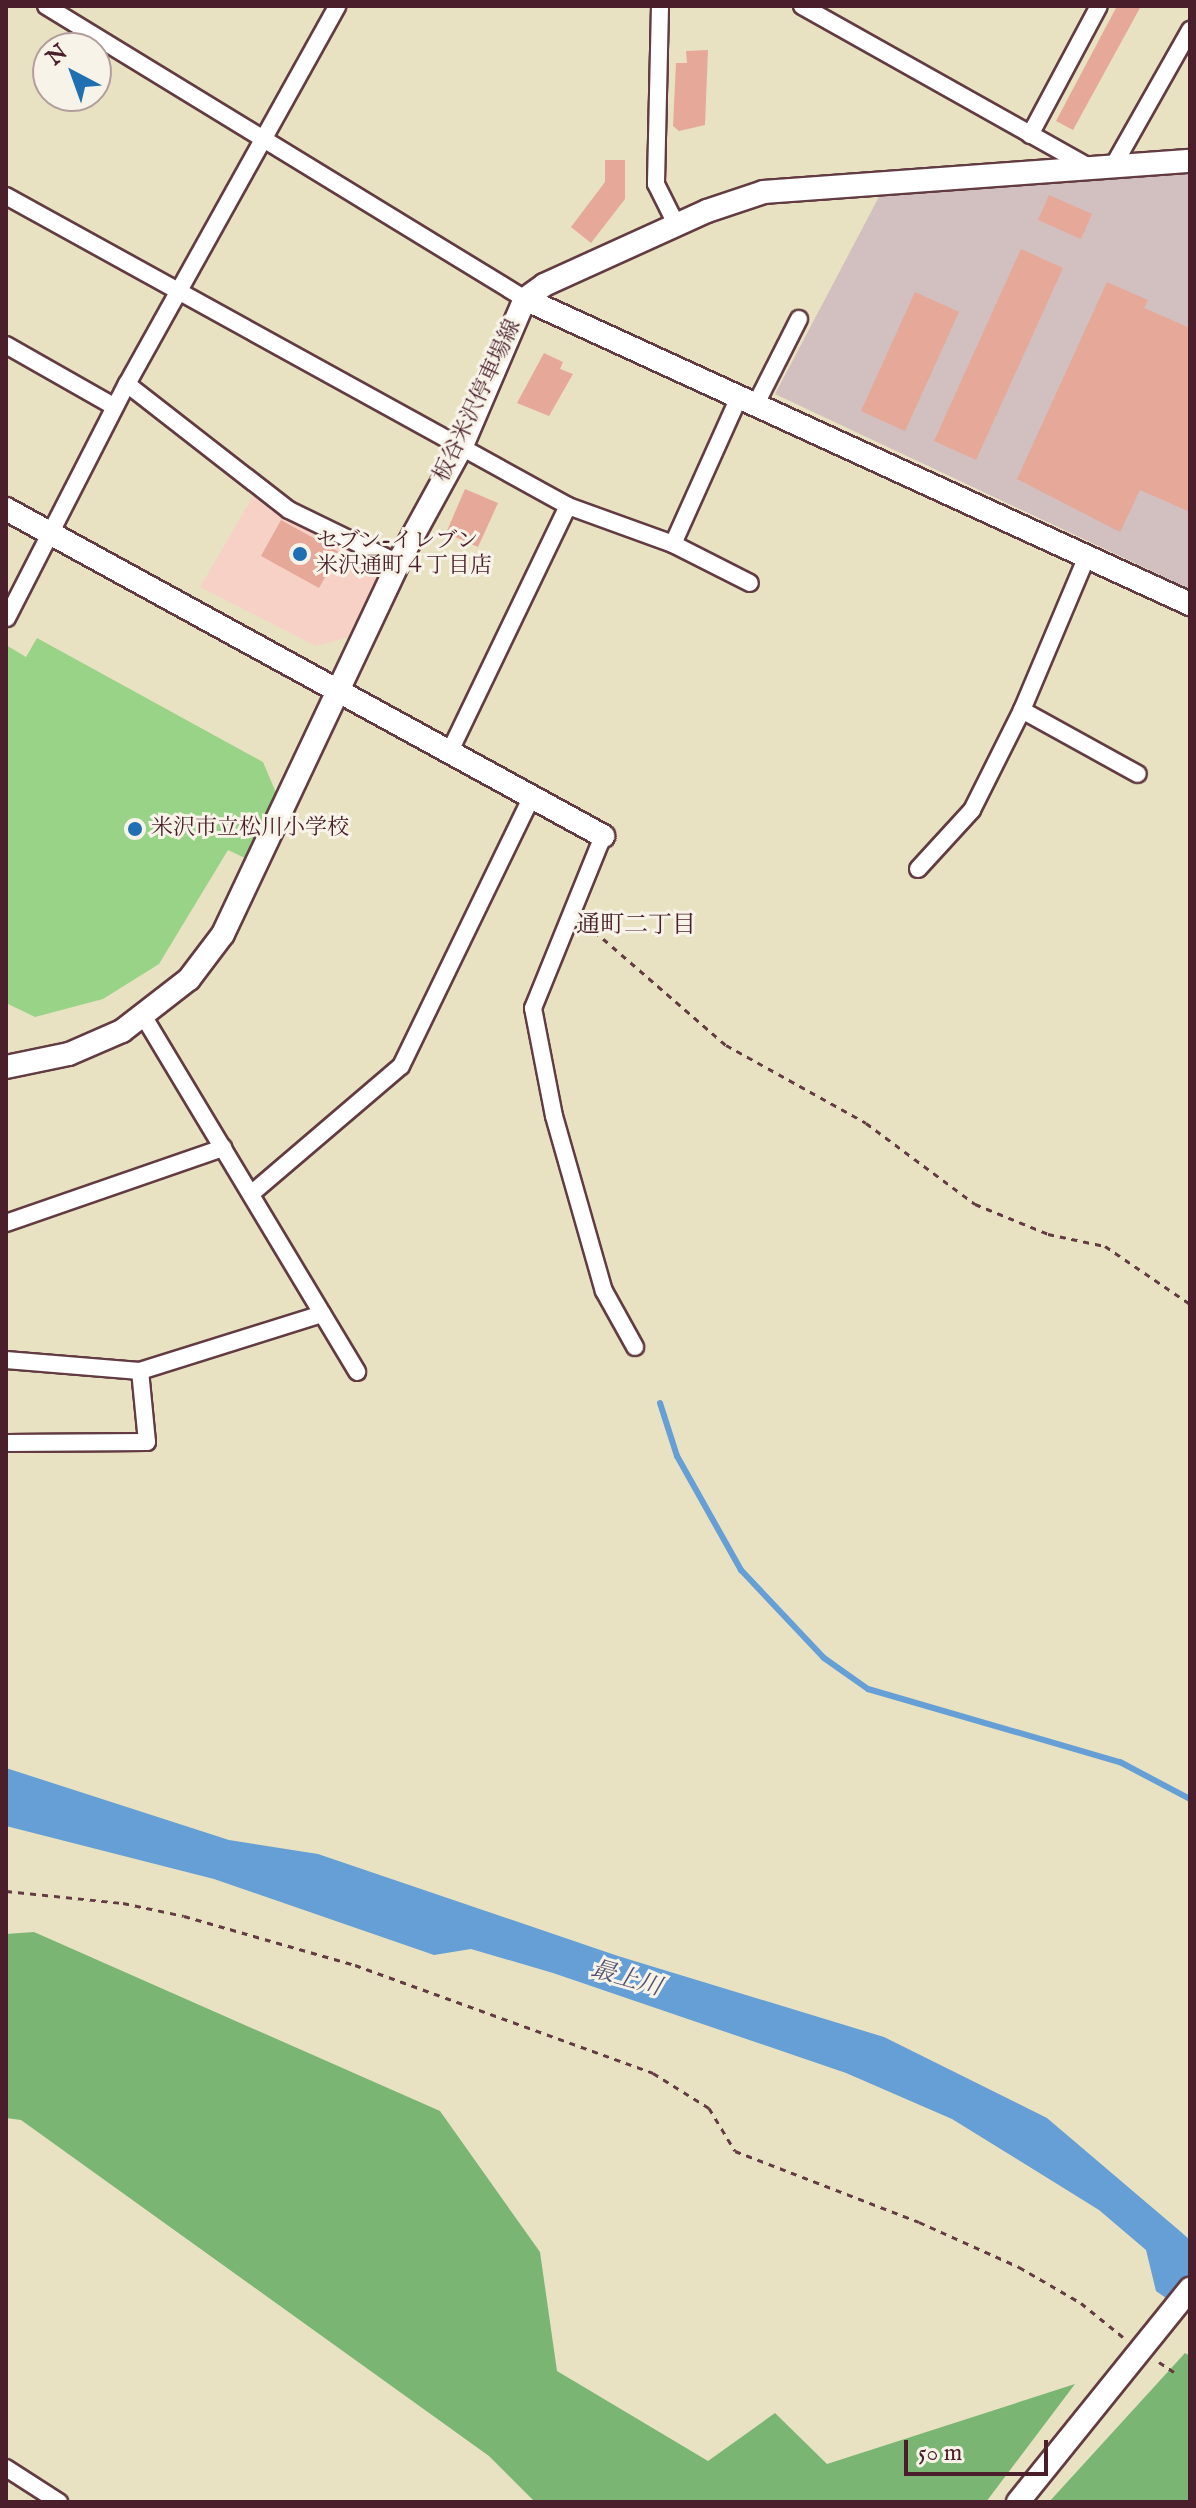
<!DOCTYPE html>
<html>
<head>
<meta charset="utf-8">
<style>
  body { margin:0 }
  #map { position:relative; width:1196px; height:2508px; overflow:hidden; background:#e9e2c2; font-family:"IM FELL English","Noto Serif JP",serif }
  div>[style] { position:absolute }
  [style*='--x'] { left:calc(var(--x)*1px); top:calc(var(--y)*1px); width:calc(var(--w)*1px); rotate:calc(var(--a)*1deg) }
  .built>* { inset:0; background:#f7d1c6 }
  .industrial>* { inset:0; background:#d2bfbf }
  .green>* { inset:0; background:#99d387 }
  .forest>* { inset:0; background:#7ab574 }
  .water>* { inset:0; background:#669fd5 }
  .stream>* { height:6px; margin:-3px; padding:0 3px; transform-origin:3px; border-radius:3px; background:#669fd5 }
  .building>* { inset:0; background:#e6a899 }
  .path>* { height:3px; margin-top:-1.5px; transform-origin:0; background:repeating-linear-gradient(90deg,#623c42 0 6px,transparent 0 12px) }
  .roads { filter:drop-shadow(2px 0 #623c42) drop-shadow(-2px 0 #623c42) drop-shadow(0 2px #623c42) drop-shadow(0 -2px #623c42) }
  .street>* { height:16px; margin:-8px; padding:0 8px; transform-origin:8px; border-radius:8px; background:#fff }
  .secondary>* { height:22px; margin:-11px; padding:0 11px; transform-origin:11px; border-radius:11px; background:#fff }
  .dots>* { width:22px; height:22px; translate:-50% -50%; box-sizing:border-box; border:4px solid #f7f3e8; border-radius:50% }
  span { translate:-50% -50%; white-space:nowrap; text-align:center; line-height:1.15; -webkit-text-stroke:6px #f7f3e8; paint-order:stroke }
  .street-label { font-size:22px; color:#4a1f2b }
  .poi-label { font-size:22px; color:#4a1f2b }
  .left { translate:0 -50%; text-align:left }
  .neighbourhood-label { font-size:24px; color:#4a1f2b }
  .water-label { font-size:24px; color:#55526f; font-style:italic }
  .frame { position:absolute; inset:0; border:8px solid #4a1f2b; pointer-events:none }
  .north { position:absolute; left:32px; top:32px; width:80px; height:80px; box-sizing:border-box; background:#f7f3e8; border:2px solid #b29e9c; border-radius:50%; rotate:319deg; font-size:22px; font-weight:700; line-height:32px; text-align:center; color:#4a1f2b }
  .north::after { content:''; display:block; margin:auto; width:28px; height:36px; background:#1f6fb2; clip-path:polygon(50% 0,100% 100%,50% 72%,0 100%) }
  .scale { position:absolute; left:904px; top:2440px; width:144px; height:36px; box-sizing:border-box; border:4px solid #4a1f2b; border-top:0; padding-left:10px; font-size:24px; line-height:28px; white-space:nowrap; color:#4a1f2b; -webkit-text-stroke:6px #f7f3e8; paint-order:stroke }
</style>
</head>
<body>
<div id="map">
  <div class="built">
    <div style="clip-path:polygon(256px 491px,378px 559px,385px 573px,352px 636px,316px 646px,200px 587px)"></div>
  </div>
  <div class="industrial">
    <div style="clip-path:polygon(1190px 169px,1190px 589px,775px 394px,881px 193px)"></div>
  </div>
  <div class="green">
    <div style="clip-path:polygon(37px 638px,263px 762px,277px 795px,247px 859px,228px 850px,159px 964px,103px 999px,35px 1017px,6px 1003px,6px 645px,26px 657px)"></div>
  </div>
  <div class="forest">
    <div style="clip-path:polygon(34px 1932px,440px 2111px,540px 2252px,557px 2371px,708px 2461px,775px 2413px,827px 2464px,1075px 2384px,986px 2502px,535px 2502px,489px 2456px,21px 2120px,6px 2118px,6px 1934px)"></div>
    <div style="clip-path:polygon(1185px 2353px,1190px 2356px,1190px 2502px,1049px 2502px)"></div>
  </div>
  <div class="water">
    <div style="clip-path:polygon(6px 1768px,229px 1840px,318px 1854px,618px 1956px,884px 2037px,1047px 2118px,1181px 2232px,1190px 2240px,1190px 2315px,1156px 2291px,1146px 2250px,1099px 2210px,952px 2119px,846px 2073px,553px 1973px,471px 1949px,434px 1955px,214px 1879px,6px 1826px)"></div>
  </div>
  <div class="stream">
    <div style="--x:660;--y:1403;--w:56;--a:72.2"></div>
    <div style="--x:677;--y:1456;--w:131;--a:60.7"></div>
    <div style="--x:741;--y:1570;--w:121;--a:46.7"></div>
    <div style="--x:824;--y:1658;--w:54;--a:35.2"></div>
    <div style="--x:868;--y:1689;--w:262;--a:16.2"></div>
    <div style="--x:1120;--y:1762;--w:79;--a:27.9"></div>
  </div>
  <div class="building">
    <div style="clip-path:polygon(1117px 6px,1141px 6px,1073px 130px,1056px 121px)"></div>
    <div style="clip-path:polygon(708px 50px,705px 125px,679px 131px,673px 126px,676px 63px,687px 63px,686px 51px)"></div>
    <div style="clip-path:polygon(605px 160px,625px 160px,625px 199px,591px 243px,571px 227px,605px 182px)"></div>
    <div style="clip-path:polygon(1049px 195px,1092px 214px,1081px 239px,1038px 220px)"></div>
    <div style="clip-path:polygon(1021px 249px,1063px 268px,976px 460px,934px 441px)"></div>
    <div style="clip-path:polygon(1107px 282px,1148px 300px,1144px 308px,1190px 328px,1190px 512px,1140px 490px,1120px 532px,1017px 479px)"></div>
    <div style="clip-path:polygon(915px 292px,959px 312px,905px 431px,861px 411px)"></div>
    <div style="clip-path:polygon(544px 353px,563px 362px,560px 369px,573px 374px,549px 416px,517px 403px)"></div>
    <div style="clip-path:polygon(465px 489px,498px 503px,478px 547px,446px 533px)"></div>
    <div style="clip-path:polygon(281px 520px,339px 552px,319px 588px,261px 556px)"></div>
  </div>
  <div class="path">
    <div style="--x:585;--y:923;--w:186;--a:40.9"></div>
    <div style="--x:726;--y:1045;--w:160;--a:29.1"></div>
    <div style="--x:866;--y:1123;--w:136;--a:36.6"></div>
    <div style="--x:975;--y:1204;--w:79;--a:22.3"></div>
    <div style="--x:1048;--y:1234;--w:58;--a:11.9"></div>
    <div style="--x:1105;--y:1246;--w:103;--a:34.3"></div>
    <div style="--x:6;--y:1891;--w:118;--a:5.9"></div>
    <div style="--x:123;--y:1903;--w:62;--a:12"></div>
    <div style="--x:184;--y:1916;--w:178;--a:16"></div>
    <div style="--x:355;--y:1965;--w:317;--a:19.9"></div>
    <div style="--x:653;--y:2073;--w:66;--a:32"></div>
    <div style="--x:709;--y:2108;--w:50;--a:58.8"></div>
    <div style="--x:735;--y:2151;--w:197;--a:21.1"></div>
    <div style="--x:919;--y:2222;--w:110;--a:24.2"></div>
    <div style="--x:1019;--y:2267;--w:72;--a:30.1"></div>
    <div style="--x:1081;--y:2303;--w:54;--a:39"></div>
    <div style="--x:1159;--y:2362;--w:18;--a:34"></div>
  </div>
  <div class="roads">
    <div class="street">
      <div style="--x:46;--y:6;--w:562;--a:31.45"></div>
      <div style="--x:660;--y:6;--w:178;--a:91.3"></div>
      <div style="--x:656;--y:184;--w:45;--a:63.4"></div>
      <div style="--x:802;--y:6;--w:331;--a:29.3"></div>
      <div style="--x:1030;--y:135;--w:146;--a:-61.9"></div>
      <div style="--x:1112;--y:168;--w:159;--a:-60.5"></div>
      <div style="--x:6;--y:196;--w:642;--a:28.88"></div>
      <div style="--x:568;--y:506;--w:112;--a:19.9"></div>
      <div style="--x:673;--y:544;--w:86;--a:26.9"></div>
      <div style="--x:6;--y:345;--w:125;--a:29.6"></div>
      <div style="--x:127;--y:384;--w:205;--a:37.9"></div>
      <div style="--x:289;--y:510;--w:121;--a:25.9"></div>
      <div style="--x:757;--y:402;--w:93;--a:-63.2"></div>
      <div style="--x:673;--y:544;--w:163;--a:-65.8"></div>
      <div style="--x:7;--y:618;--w:263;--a:-62.9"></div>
      <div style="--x:127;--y:384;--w:432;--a:-60.9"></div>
      <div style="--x:1022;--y:710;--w:132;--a:28.9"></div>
      <div style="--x:450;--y:751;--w:272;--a:-64.3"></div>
      <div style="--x:603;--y:836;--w:186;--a:112.1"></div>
      <div style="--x:533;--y:1008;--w:110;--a:79"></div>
      <div style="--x:554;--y:1116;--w:182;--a:74.1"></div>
      <div style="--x:604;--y:1291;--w:64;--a:61"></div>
      <div style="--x:918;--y:869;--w:80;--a:-47.5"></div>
      <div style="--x:972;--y:810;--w:112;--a:-63.4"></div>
      <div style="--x:1022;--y:710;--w:167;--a:-67.1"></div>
      <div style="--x:144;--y:1017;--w:414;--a:59"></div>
      <div style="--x:251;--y:1194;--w:197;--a:-40.5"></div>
      <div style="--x:401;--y:1066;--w:300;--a:-64.1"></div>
      <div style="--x:6;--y:1223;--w:230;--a:-19.1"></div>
      <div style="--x:6;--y:1360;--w:134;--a:4.7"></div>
      <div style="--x:140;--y:1371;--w:191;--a:-17.4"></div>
      <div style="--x:6;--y:1443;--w:141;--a:-0.4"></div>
      <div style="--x:147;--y:1442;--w:71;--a:-95.6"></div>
      <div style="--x:6;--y:2468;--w:63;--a:32.7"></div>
    </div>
    <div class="secondary">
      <div style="--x:525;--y:299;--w:732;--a:24.64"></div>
      <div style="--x:6;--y:509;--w:681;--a:28.71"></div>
      <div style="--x:6;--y:1067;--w:64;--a:-11.7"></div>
      <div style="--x:69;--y:1054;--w:58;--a:-23.5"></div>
      <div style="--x:122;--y:1031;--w:85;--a:-37.8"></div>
      <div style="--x:189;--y:979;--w:56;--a:-52.9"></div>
      <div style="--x:223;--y:934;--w:410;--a:-64.7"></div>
      <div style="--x:398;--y:563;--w:131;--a:-61.3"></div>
      <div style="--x:461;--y:448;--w:162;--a:-66.8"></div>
      <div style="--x:525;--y:299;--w:24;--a:-36"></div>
      <div style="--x:544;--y:285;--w:179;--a:-24.4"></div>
      <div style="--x:707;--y:211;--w:60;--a:-18.4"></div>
      <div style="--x:764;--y:192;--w:427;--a:-4.2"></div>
      <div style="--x:1018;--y:2502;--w:274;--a:-51.1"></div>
    </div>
  </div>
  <div class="dots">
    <div style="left:300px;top:554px;background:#1f6fb2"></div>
    <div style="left:135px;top:829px;background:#1f6fb2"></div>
  </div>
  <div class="street-label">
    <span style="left:478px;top:401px;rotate:-65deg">板谷米沢停車場線</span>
  </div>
  <div class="poi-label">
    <span class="left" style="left:316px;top:554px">セブン-イレブン<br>米沢通町４丁目店</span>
    <span class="left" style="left:151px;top:829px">米沢市立松川小学校</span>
  </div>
  <div class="neighbourhood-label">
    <span style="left:636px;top:926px">通町二丁目</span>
  </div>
  <div class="water-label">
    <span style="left:626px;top:1979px;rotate:16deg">最上川</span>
  </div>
  <div class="frame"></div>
  <div class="north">N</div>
  <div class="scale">50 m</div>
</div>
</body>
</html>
